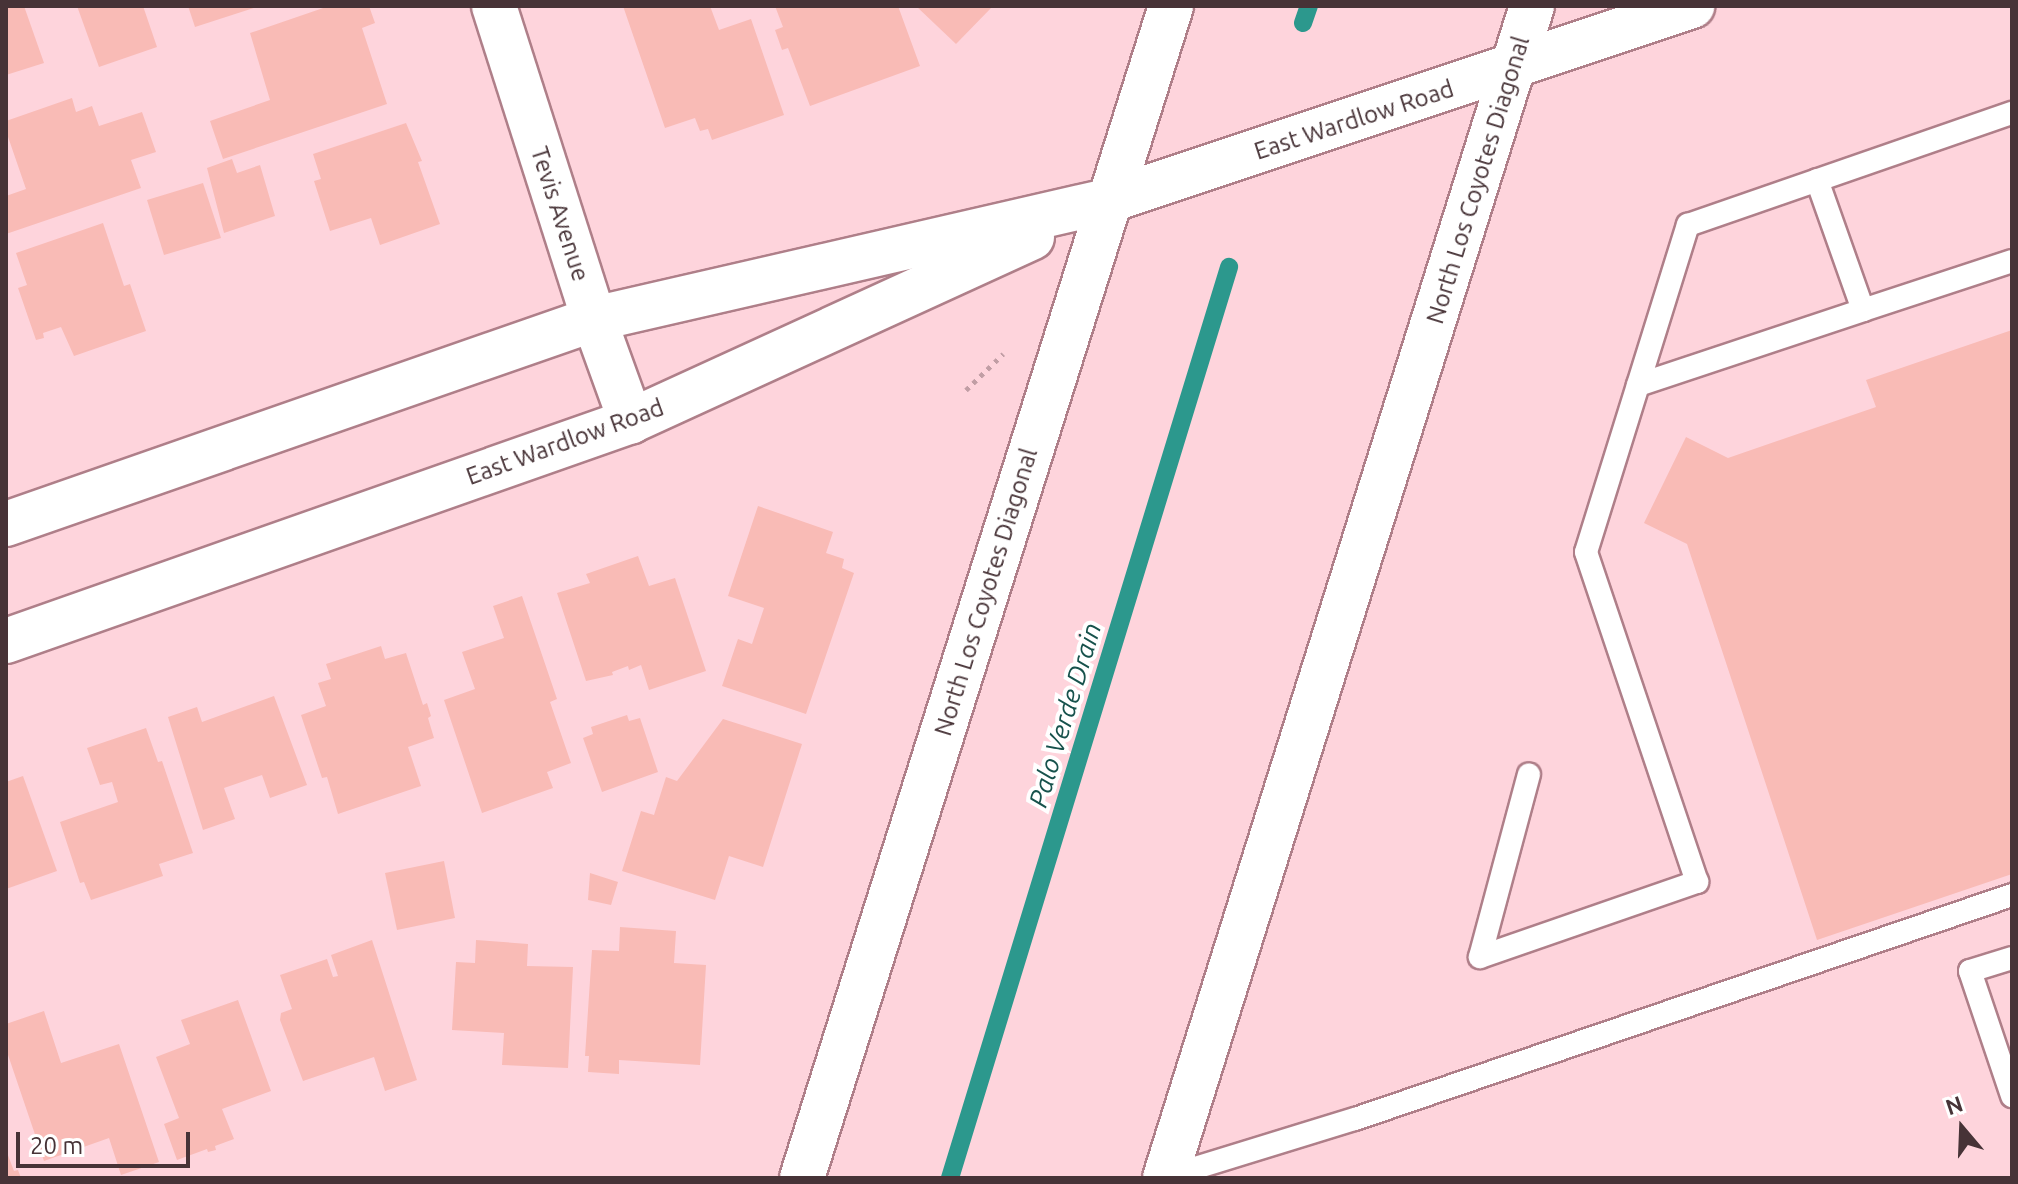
<!DOCTYPE html>
<html>
<head>
<meta charset="utf-8">
<style>
  body { margin:0 }
  #map { position:relative; width:2018px; height:1184px; overflow:hidden; background:#fed4dc; font-family:Ubuntu,sans-serif }
  div>[style] { position:absolute }
  [style*='--x'] { left:calc(var(--x)*1px); top:calc(var(--y)*1px); width:calc(var(--w)*1px); rotate:calc(var(--a)*1deg) }
  .stream>* { height:18px; margin:-9px; padding:0 9px; transform-origin:9px; border-radius:9px; background:#2c988d }
  .building>* { inset:0; background:#f9bbb6 }
  .path>* { height:5px; margin-top:-2.5px; transform-origin:0; background:repeating-linear-gradient(90deg,#c19ea5 0 4px,transparent 0 10px) }
  .roads { filter:drop-shadow(2px 0 #af7f89) drop-shadow(-2px 0 #af7f89) drop-shadow(0 2px #af7f89) drop-shadow(0 -2px #af7f89) }
  .service>* { height:22px; margin:-11px; padding:0 11px; transform-origin:11px; border-radius:11px; background:#fff }
  .minor>* { height:44px; margin:-22px; padding:0 22px; transform-origin:22px; border-radius:22px; background:#fff }
  .secondary>* { height:44px; margin:-22px; padding:0 22px; transform-origin:22px; border-radius:22px; background:#fff }
  span { translate:-50% -50%; white-space:nowrap; text-align:center; line-height:1.15; -webkit-text-stroke:8px #fff; paint-order:stroke }
  .street-label { font-size:24px; color:#473337 }
  .water-label { font-size:26px; color:#17524c; font-style:italic }
  .frame { position:absolute; inset:0; border:8px solid #473337; pointer-events:none }
  .north { position:absolute; left:1922px; top:1088px; width:80px; height:80px; -webkit-text-stroke:6px #fff; paint-order:stroke; rotate:341deg; font-size:22px; font-weight:700; line-height:32px; text-align:center; color:#473337 }
  .north::after { content:''; display:block; margin:auto; width:28px; height:36px; background:#473337; clip-path:polygon(50% 0,100% 100%,50% 72%,0 100%) }
  .scale { position:absolute; left:16px; top:1132px; width:174px; height:36px; box-sizing:border-box; border:4px solid #473337; border-top:0; padding-left:10px; font-size:24px; line-height:28px; white-space:nowrap; color:#473337; -webkit-text-stroke:6px #fff; paint-order:stroke }
</style>
</head>
<body>
<div id="map">
  <div class="stream">
    <div style="--x:1303;--y:23;--w:18;--a:-71"></div>
    <div style="--x:950;--y:1178;--w:953;--a:-72.97"></div>
  </div>
  <div class="building">
    <div style="clip-path:polygon(6px 6px,24px 6px,44px 63px,6px 75px)"></div>
    <div style="clip-path:polygon(77px 6px,143px 6px,157px 47px,99px 67px)"></div>
    <div style="clip-path:polygon(188px 6px,257px 6px,257px 7px,195px 27px)"></div>
    <div style="clip-path:polygon(329px 6px,369px 6px,375px 23px,362px 28px,387px 104px,223px 159px,210px 121px,270px 100px,250px 33px)"></div>
    <div style="clip-path:polygon(623px 6px,710px 6px,719px 30px,751px 19px,784px 115px,712px 140px,708px 129px,700px 131px,695px 118px,665px 128px)"></div>
    <div style="clip-path:polygon(775px 6px,898px 6px,920px 66px,810px 106px,788px 48px,782px 50px,775px 30px,783px 27px)"></div>
    <div style="clip-path:polygon(916px 6px,993px 6px,956px 44px)"></div>
    <div style="clip-path:polygon(72px 98px,76px 112px,92px 106px,99px 126px,142px 112px,156px 152px,131px 160px,141px 188px,6px 234px,6px 196px,26px 189px,6px 131px,6px 121px)"></div>
    <div style="clip-path:polygon(406px 123px,422px 161px,418px 162px,440px 224px,380px 245px,371px 218px,330px 231px,314px 181px,321px 179px,313px 154px)"></div>
    <div style="clip-path:polygon(232px 159px,237px 173px,260px 165px,275px 216px,224px 233px,207px 168px)"></div>
    <div style="clip-path:polygon(203px 183px,221px 238px,164px 255px,147px 200px)"></div>
    <div style="clip-path:polygon(103px 223px,124px 286px,130px 284px,146px 331px,74px 356px,61px 327px,43px 333px,44px 338px,36px 340px,18px 288px,27px 285px,16px 253px)"></div>
    <div style="clip-path:polygon(2012px 330px,2012px 874px,1817px 940px,1687px 544px,1644px 523px,1686px 437px,1728px 458px,1876px 407px,1866px 380px)"></div>
    <div style="clip-path:polygon(758px 506px,833px 532px,826px 553px,844px 559px,842px 568px,854px 573px,806px 714px,722px 686px,738px 639px,752px 644px,764px 608px,728px 596px)"></div>
    <div style="clip-path:polygon(638px 556px,649px 586px,675px 578px,706px 671px,649px 690px,641px 665px,629px 670px,628px 666px,612px 672px,613px 675px,586px 681px,557px 593px,590px 583px,586px 574px)"></div>
    <div style="clip-path:polygon(522px 596px,557px 699px,550px 702px,571px 763px,547px 772px,553px 788px,482px 813px,444px 700px,475px 689px,462px 652px,504px 638px,493px 606px)"></div>
    <div style="clip-path:polygon(381px 646px,385px 659px,406px 653px,423px 705px,427px 703px,431px 716px,428px 718px,434px 738px,408px 747px,421px 786px,338px 814px,327px 777px,322px 778px,301px 715px,326px 706px,318px 683px,331px 679px,326px 664px)"></div>
    <div style="clip-path:polygon(274px 696px,307px 785px,270px 798px,262px 775px,224px 788px,235px 819px,203px 830px,168px 717px,197px 707px,202px 722px)"></div>
    <div style="clip-path:polygon(627px 715px,629px 721px,640px 718px,658px 772px,602px 792px,583px 738px,593px 734px,591px 727px)"></div>
    <div style="clip-path:polygon(723px 719px,802px 744px,763px 867px,729px 856px,715px 900px,622px 871px,641px 811px,654px 815px,666px 777px,677px 781px)"></div>
    <div style="clip-path:polygon(146px 728px,158px 762px,162px 761px,193px 853px,159px 864px,163px 876px,91px 900px,84px 882px,80px 883px,60px 822px,118px 802px,112px 782px,100px 785px,87px 748px)"></div>
    <div style="clip-path:polygon(23px 776px,57px 871px,6px 889px,6px 782px)"></div>
    <div style="clip-path:polygon(444px 861px,455px 918px,397px 930px,385px 873px)"></div>
    <div style="clip-path:polygon(590px 873px,618px 882px,611px 905px,588px 900px)"></div>
    <div style="clip-path:polygon(620px 927px,676px 931px,674px 963px,706px 965px,700px 1065px,619px 1060px,619px 1074px,588px 1072px,589px 1056px,585px 1056px,592px 950px,619px 951px)"></div>
    <div style="clip-path:polygon(372px 940px,417px 1080px,385px 1091px,374px 1057px,303px 1081px,280px 1020px,281px 1013px,292px 1009px,280px 975px,327px 959px,333px 977px,338px 976px,331px 955px)"></div>
    <div style="clip-path:polygon(476px 940px,528px 944px,527px 966px,573px 967px,568px 1068px,502px 1065px,504px 1033px,452px 1030px,456px 962px,475px 963px)"></div>
    <div style="clip-path:polygon(238px 1000px,271px 1091px,222px 1109px,234px 1139px,215px 1146px,216px 1150px,208px 1152px,207px 1149px,177px 1160px,164px 1124px,179px 1118px,156px 1057px,190px 1044px,181px 1020px)"></div>
    <div style="clip-path:polygon(44px 1011px,61px 1063px,119px 1044px,159px 1162px,121px 1175px,109px 1138px,44px 1161px,6px 1049px,6px 1024px)"></div>
    <div style="clip-path:polygon(6px 1150px,14px 1171px,18px 1170px,21px 1178px,6px 1178px)"></div>
  </div>
  <div class="path">
    <div style="--x:966;--y:390;--w:52;--a:-44.2"></div>
  </div>
  <div class="roads">
    <div class="service">
      <div style="--x:1817;--y:180;--w:138;--a:70.5"></div>
      <div style="--x:1863;--y:310;--w:157;--a:-18.2"></div>
      <div style="--x:1638;--y:385;--w:237;--a:-18.4"></div>
      <div style="--x:1480;--y:957;--w:230;--a:-19.1"></div>
      <div style="--x:1697;--y:882;--w:348;--a:-108.6"></div>
      <div style="--x:1586;--y:552;--w:343;--a:-72.7"></div>
      <div style="--x:1688;--y:225;--w:343;--a:-19.1"></div>
      <div style="--x:1480;--y:957;--w:189;--a:-75"></div>
      <div style="--x:2012;--y:958;--w:44;--a:162.8"></div>
      <div style="--x:1970;--y:971;--w:132;--a:71.4"></div>
      <div style="--x:1166;--y:1177;--w:198;--a:-17.1"></div>
      <div style="--x:1355;--y:1119;--w:694;--a:-18.83"></div>
    </div>
    <div class="minor">
      <div style="--x:494;--y:6;--w:329;--a:72.3"></div>
      <div style="--x:594;--y:319;--w:109;--a:70.1"></div>
      <div style="--x:802;--y:1178;--w:1229;--a:-72.52"></div>
    </div>
    <div class="secondary">
      <div style="--x:6;--y:524;--w:623;--a:-19.22"></div>
      <div style="--x:594;--y:319;--w:526;--a:-12.95"></div>
      <div style="--x:1107;--y:201;--w:617;--a:-18.43"></div>
      <div style="--x:6;--y:641;--w:663;--a:-19.39"></div>
      <div style="--x:631;--y:421;--w:441;--a:-24.6"></div>
      <div style="--x:1165;--y:1178;--w:1228;--a:-72.61"></div>
    </div>
  </div>
  <div class="street-label">
    <span style="left:1354px;top:120px;rotate:-18deg">East Wardlow Road</span>
    <span style="left:1478px;top:180px;rotate:-73deg">North Los Coyotes Diagonal</span>
    <span style="left:560px;top:214px;rotate:72deg">Tevis Avenue</span>
    <span style="left:565px;top:442px;rotate:-20deg">East Wardlow Road</span>
    <span style="left:986px;top:592px;rotate:-73deg">North Los Coyotes Diagonal</span>
  </div>
  <div class="water-label">
    <span style="left:1065px;top:715px;rotate:-73deg">Palo Verde Drain</span>
  </div>
  <div class="frame"></div>
  <div class="north">N</div>
  <div class="scale">20 m</div>
</div>
</body>
</html>
